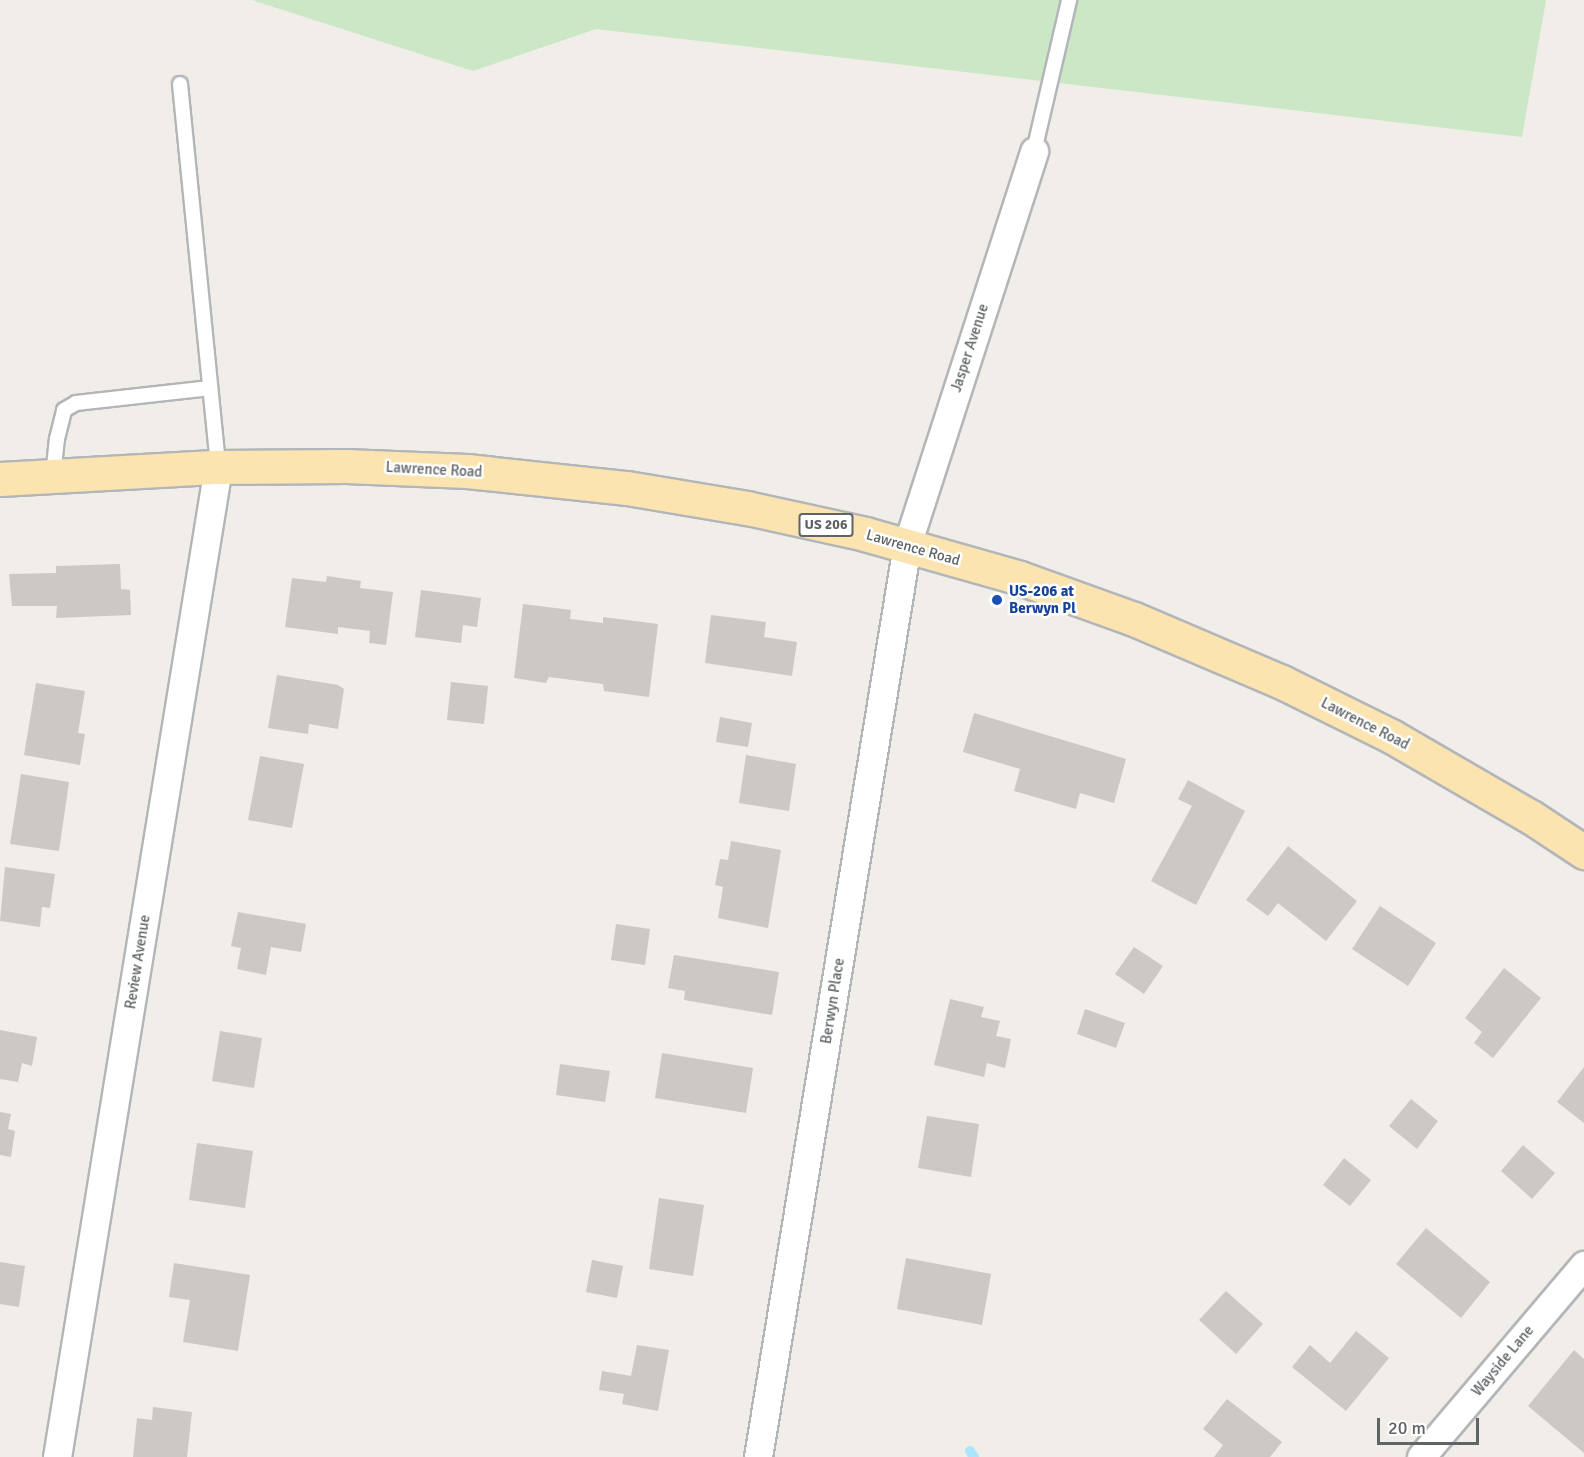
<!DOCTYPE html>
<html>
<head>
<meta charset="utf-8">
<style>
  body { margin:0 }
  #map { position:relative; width:1584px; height:1457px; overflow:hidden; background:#f1ede8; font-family:Signika,sans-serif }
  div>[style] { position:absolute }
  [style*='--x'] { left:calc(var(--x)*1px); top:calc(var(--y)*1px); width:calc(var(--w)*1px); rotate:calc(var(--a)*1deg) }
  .green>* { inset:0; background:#cbe7c6 }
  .stream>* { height:10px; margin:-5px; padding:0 5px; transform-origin:5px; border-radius:5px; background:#ade6fc }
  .building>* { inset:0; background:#ccc8c4 }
  .roads { filter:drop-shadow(2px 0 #b3b6b9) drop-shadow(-2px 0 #b3b6b9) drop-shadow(0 2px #b3b6b9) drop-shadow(0 -2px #b3b6b9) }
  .service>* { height:14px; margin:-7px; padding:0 7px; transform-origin:7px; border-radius:7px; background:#fff }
  .minor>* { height:27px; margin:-13.5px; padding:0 13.5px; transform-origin:13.5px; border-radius:13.5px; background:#fff }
  .primary>* { height:33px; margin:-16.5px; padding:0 16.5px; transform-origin:16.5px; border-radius:16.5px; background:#fce4b1 }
  .dots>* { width:16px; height:16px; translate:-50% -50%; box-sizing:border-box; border:3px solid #fff; border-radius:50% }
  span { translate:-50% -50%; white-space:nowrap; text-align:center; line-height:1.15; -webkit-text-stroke:5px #fff; paint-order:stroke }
  .shield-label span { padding:2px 4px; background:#fff; border:2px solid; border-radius:4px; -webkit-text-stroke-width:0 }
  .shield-label { font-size:14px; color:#5f6467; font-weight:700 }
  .street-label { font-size:15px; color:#5f6467 }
  .transit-label { font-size:15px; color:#164399; font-weight:700 }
  .left { translate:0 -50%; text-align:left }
  .scale { position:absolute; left:1377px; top:1418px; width:102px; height:27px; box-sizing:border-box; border:3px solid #5f6467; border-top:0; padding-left:8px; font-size:18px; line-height:21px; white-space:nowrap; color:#5f6467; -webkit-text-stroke:4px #fff; paint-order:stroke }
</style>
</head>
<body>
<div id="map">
  <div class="green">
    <div style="clip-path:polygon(252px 0,1546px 0,1522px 137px,596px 29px,473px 71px)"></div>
  </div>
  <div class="stream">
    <div style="--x:970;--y:1451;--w:7;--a:56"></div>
  </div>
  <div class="building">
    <div style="clip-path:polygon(120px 564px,121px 589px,130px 590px,131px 615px,56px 618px,57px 606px,12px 606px,9px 574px,56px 573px,56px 566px)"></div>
    <div style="clip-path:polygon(327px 576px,361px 581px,360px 588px,393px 592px,386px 645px,369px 643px,370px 631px,338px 627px,338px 634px,285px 627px,292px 578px,326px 582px)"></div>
    <div style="clip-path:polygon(421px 590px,481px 598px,477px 627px,463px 625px,461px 643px,415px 637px)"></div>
    <div style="clip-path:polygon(523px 604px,571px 610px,570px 619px,603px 623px,603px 617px,658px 624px,649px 697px,604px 691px,603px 684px,549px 677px,546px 683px,514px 678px)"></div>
    <div style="clip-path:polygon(711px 615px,766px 622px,764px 637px,797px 642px,792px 676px,705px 663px)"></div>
    <div style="clip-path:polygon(277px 675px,338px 685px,344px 689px,338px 729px,309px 724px,308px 734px,268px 728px)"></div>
    <div style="clip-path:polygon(451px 682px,488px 686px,484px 724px,447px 720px)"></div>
    <div style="clip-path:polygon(36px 683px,85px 691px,78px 733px,85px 734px,80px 765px,24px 755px)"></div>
    <div style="clip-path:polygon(974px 713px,1126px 759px,1114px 803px,1080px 793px,1076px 809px,1014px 791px,1020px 769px,963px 752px)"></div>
    <div style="clip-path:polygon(720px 717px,752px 723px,748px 747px,716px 742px)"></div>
    <div style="clip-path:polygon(746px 755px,796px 764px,789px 811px,739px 803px)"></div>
    <div style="clip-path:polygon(260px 756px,304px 764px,292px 828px,248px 820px)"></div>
    <div style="clip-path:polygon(21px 774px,69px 782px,59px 851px,10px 844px)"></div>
    <div style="clip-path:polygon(1188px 780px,1245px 811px,1196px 905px,1151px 881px,1192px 806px,1178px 799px)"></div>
    <div style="clip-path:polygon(731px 841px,781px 850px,768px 928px,718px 918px,723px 887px,715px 885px,720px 859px,728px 860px)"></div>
    <div style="clip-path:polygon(1288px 846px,1357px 901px,1326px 941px,1278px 903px,1268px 916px,1246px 900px)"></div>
    <div style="clip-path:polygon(5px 867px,55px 874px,50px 908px,42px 907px,40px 927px,0 921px)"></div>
    <div style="clip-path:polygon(1380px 906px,1436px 943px,1408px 986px,1352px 949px)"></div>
    <div style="clip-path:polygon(238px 912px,306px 924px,301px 952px,271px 947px,266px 975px,237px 969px,241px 948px,231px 946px)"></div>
    <div style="clip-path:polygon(616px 924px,650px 929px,645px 965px,611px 960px)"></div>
    <div style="clip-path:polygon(1134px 947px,1163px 966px,1144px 994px,1115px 974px)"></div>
    <div style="clip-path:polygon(674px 955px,779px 972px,772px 1015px,684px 1000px,685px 991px,668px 988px)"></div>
    <div style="clip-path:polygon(1504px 968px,1541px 998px,1493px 1058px,1474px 1043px,1482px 1032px,1465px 1018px)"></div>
    <div style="clip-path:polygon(950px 999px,984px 1007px,981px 1017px,1000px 1021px,996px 1036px,1011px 1039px,1005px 1068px,987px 1063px,984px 1077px,934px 1065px)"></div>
    <div style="clip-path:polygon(1085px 1009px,1125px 1023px,1116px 1048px,1077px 1034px)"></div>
    <div style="clip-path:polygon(0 1030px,37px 1037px,32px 1066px,22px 1063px,18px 1082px,0 1079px)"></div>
    <div style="clip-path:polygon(220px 1031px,262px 1038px,254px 1088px,212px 1081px)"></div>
    <div style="clip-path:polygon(662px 1053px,753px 1068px,746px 1113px,655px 1098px)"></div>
    <div style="clip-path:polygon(560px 1064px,610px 1071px,605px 1102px,556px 1095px)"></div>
    <div style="clip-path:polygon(1584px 1067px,1584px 1123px,1557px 1102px)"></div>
    <div style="clip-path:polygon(1411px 1099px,1438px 1121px,1417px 1149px,1389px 1126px)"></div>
    <div style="clip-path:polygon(0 1112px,11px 1114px,8px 1129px,15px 1131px,11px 1157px,0 1155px)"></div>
    <div style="clip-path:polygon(927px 1116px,979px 1124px,971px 1177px,918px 1168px)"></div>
    <div style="clip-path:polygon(197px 1143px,253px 1151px,245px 1208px,189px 1200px)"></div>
    <div style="clip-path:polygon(1523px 1145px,1555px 1173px,1532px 1199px,1501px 1171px)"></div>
    <div style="clip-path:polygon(1344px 1158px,1371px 1180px,1350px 1206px,1323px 1185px)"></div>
    <div style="clip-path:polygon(659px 1198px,704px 1205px,693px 1276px,649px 1269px)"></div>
    <div style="clip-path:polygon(1426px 1228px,1490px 1282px,1461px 1318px,1396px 1264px)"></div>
    <div style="clip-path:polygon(906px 1258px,991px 1274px,982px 1325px,897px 1309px)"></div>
    <div style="clip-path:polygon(592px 1260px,623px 1266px,617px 1298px,586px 1292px)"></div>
    <div style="clip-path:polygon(0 1262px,25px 1266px,19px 1307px,0 1304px)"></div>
    <div style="clip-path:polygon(174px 1263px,250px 1275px,238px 1351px,183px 1342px,190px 1300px,169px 1297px)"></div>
    <div style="clip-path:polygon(1226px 1291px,1263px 1324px,1236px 1354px,1199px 1320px)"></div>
    <div style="clip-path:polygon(1356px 1331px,1389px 1358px,1346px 1411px,1292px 1367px,1310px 1345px,1330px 1363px)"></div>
    <div style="clip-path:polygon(637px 1345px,669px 1350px,658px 1411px,622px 1404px,624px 1394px,599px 1390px,602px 1371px,631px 1376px)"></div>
    <div style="clip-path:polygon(1574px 1350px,1584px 1359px,1584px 1453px,1528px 1406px)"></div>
    <div style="clip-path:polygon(1227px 1399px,1282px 1442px,1270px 1457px,1214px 1457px,1223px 1445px,1203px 1429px)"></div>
    <div style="clip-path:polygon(153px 1407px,192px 1412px,187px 1457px,133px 1457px,137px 1418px,152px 1420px)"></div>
  </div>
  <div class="roads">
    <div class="service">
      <div style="--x:180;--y:84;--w:385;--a:84.3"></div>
      <div style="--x:1034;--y:151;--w:155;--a:-76.9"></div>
      <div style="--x:53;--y:476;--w:37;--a:-84"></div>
      <div style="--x:57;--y:439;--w:30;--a:-76"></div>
      <div style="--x:64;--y:410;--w:14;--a:-30"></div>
      <div style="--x:76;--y:403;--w:135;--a:-6.4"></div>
    </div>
    <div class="minor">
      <div style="--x:57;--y:1457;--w:1003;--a:-80.76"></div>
      <div style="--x:758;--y:1457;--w:924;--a:-80.72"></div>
      <div style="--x:907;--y:545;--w:414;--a:-72.1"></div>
      <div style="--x:1421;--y:1457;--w:252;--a:-49.7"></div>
    </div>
    <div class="primary">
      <div style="--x:0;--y:479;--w:218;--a:-3.2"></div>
      <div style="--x:218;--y:467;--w:128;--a:-0.4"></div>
      <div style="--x:346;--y:466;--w:121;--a:2.4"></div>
      <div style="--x:467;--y:471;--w:161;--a:6.1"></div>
      <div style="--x:627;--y:488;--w:122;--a:9.5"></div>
      <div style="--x:747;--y:508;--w:121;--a:12.4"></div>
      <div style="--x:865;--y:534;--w:161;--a:15.8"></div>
      <div style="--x:1020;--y:578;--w:121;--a:19.8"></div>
      <div style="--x:1134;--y:619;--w:161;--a:23.1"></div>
      <div style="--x:1282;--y:682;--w:122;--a:26.4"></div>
      <div style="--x:1391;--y:736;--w:162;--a:30.1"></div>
      <div style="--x:1531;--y:817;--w:64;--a:33.4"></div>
    </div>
  </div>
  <div class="dots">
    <div style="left:997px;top:600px;background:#1a4fb4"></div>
  </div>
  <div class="shield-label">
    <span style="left:826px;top:525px">US 206</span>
  </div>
  <div class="street-label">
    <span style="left:970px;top:348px;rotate:-72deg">Jasper Avenue</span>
    <span style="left:434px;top:470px;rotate:3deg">Lawrence Road</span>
    <span style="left:913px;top:548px;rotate:16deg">Lawrence Road</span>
    <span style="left:1365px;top:724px;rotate:27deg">Lawrence Road</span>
    <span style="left:138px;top:962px;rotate:-81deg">Review Avenue</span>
    <span style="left:833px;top:1001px;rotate:-81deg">Berwyn Place</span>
    <span style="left:1503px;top:1361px;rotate:-50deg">Wayside Lane</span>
  </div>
  <div class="transit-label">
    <span class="left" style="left:1009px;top:600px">US-206 at<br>Berwyn Pl</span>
  </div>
  <div class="scale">20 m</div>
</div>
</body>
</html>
